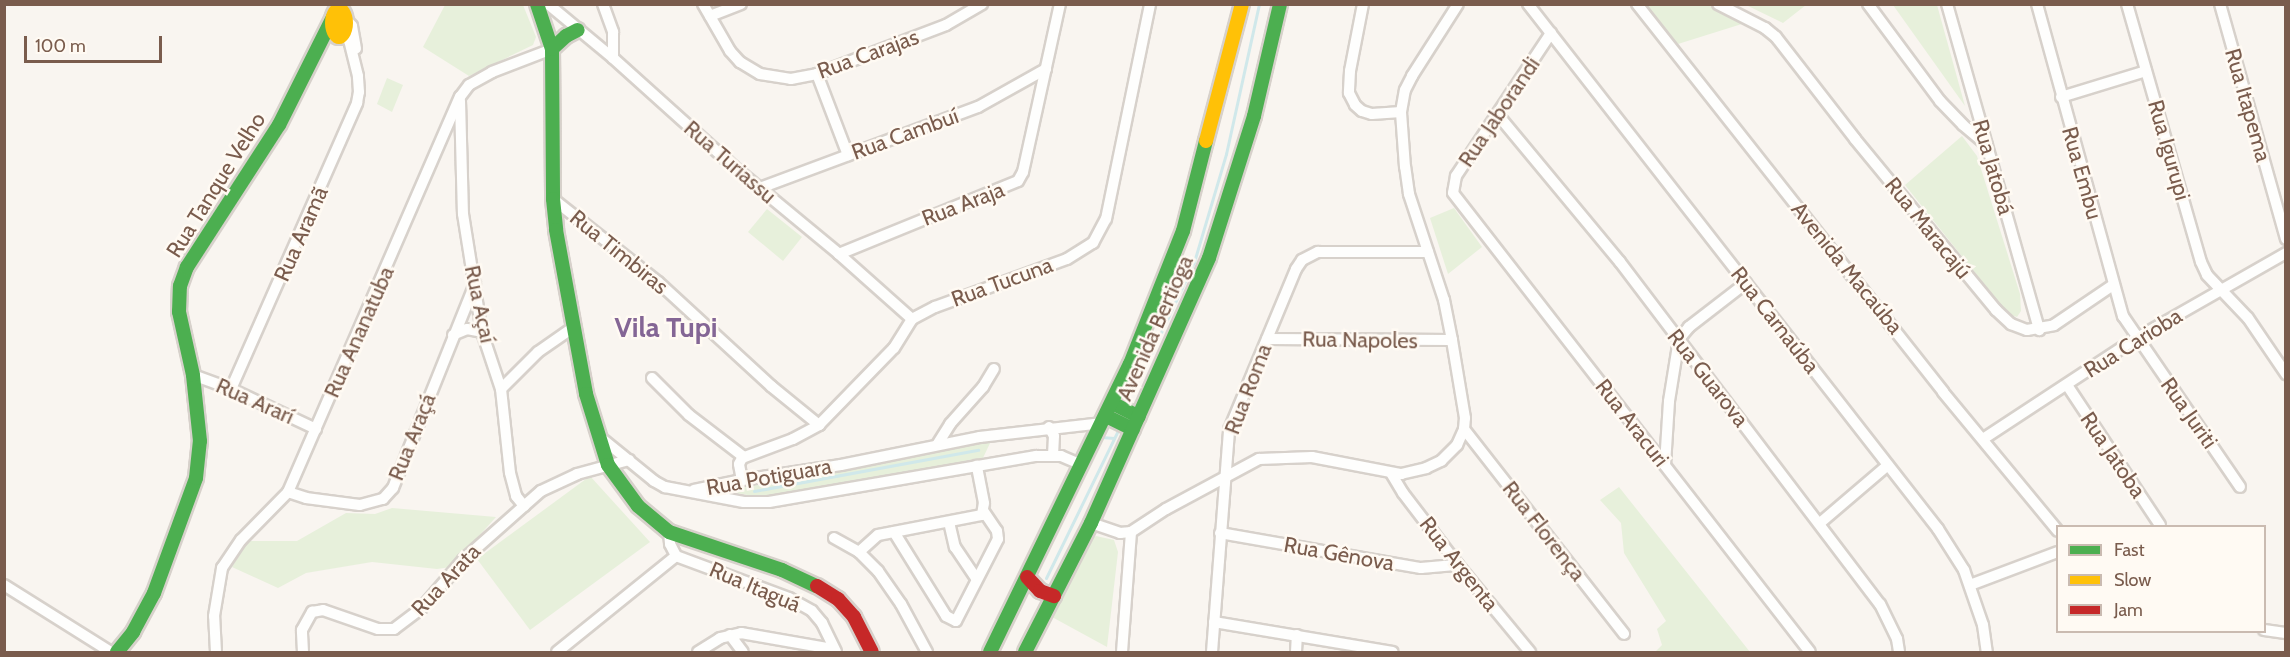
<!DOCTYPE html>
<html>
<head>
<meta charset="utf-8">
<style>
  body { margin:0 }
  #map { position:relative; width:2290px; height:657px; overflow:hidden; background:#f9f5f0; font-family:Cabin,sans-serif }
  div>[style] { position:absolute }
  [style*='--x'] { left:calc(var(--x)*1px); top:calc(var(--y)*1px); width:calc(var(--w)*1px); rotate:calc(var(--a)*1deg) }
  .green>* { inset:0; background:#e7f0db }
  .stream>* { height:3px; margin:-1.5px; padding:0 1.5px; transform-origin:1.5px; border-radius:1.5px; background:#d0e8ea }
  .roads { filter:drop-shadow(2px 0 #d7d1cb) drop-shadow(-2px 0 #d7d1cb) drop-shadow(0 2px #d7d1cb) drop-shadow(0 -2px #d7d1cb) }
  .street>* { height:10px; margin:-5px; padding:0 5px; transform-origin:5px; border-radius:5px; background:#fefefd }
  .fast>* { height:14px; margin:-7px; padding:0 7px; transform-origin:7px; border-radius:7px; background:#4caf50 }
  .slow>* { height:14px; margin:-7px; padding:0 7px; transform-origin:7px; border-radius:7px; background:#ffc107 }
  .slow>.ring { margin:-7px; padding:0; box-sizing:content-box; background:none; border:14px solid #ffc107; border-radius:50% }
  .jam>* { height:14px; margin:-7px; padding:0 7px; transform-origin:7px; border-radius:7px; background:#c62828 }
  span { translate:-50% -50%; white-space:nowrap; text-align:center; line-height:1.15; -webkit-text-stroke:5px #fffaf3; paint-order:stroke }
  .street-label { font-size:22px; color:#7a5c4d }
  .district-label { font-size:28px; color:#846695; font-weight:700 }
  .frame { position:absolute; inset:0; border:6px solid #7a5c4d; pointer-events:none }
  .legend { position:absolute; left:2056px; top:525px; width:210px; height:108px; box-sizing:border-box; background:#fffaf3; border:2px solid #cabbb1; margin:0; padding:8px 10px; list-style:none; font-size:18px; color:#7a5c4d }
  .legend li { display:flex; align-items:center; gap:12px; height:30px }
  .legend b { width:30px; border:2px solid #cabbb1 }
  .scale { position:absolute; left:24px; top:36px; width:138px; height:27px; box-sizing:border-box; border:3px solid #7a5c4d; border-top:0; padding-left:8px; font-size:18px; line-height:21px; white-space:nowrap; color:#7a5c4d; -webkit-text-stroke:4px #fffaf3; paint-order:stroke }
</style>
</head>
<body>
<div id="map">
  <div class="green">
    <div style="clip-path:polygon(445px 5px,523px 5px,536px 37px,533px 45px,469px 76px,423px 47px)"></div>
    <div style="clip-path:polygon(1647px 5px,1708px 5px,1745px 23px,1678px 44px,1649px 11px)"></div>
    <div style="clip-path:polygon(1746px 5px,1806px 5px,1783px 23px)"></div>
    <div style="clip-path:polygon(1893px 5px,1937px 5px,1965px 106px)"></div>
    <div style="clip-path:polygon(387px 78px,403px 85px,392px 112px,377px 104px)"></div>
    <div style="clip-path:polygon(1962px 136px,1977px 156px,2020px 294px,2021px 311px,2017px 317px,2008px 314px,1905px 185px)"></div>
    <div style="clip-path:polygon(1454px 208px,1482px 247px,1448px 274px,1430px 218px)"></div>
    <div style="clip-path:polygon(767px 209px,802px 237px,783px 261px,748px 232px)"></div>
    <div style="clip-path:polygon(992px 439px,982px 460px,766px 498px,724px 491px,730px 488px)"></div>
    <div style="clip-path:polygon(590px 476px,650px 542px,530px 630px,477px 559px)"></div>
    <div style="clip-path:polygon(1619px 487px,1750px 652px,1655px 652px,1662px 645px,1657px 629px,1666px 621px,1624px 553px,1621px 523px,1600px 500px)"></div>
    <div style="clip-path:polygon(392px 508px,496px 517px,451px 567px,437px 569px,372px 562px,306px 573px,278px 588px,232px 567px,248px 541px,297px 541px,346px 513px,375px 514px)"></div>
    <div style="clip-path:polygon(1096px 536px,1114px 540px,1118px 552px,1107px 647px,1052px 617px,1087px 541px)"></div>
  </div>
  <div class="stream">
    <div style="--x:1147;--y:362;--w:110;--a:-64.8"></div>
    <div style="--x:1194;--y:262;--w:113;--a:-73.5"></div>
    <div style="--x:1226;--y:154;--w:154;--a:-77.6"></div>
    <div style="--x:1101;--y:437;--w:13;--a:4"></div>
    <div style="--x:754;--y:491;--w:228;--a:-10.4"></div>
    <div style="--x:1046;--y:578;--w:167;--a:-64"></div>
  </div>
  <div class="roads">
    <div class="street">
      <div style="--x:548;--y:4;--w:85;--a:39.7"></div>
      <div style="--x:613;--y:58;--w:163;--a:42"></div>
      <div style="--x:734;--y:167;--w:136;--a:39.6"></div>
      <div style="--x:839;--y:254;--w:98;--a:41.7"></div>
      <div style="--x:603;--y:4;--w:30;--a:70"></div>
      <div style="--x:613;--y:32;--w:26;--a:90"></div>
      <div style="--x:703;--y:4;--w:54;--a:60.1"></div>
      <div style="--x:730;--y:51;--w:15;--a:48"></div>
      <div style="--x:740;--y:62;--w:23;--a:31"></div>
      <div style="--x:760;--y:74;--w:31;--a:9"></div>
      <div style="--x:791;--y:79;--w:26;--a:-11"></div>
      <div style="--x:817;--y:74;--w:138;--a:-20.8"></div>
      <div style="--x:946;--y:25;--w:42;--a:-30.3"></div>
      <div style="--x:1363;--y:4;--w:68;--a:101"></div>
      <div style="--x:1350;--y:71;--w:22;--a:93"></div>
      <div style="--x:1349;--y:93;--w:13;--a:63"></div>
      <div style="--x:1355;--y:105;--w:9;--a:41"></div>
      <div style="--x:1362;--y:111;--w:10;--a:17"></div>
      <div style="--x:1372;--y:114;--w:29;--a:-4"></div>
      <div style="--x:1528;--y:4;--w:666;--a:52.01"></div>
      <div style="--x:1938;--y:529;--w:49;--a:57.6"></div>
      <div style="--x:1964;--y:570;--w:58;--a:70.9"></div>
      <div style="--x:1983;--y:625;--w:27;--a:82"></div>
      <div style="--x:1637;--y:4;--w:494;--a:51.7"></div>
      <div style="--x:1943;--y:392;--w:180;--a:50.4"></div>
      <div style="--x:1718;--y:4;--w:53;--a:27.1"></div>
      <div style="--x:1765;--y:28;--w:14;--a:39"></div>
      <div style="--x:1776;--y:37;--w:129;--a:52.2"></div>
      <div style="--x:1855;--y:139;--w:222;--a:50.5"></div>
      <div style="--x:1996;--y:310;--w:21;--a:43"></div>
      <div style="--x:2011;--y:324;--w:17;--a:21"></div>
      <div style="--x:2027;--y:330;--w:27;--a:-10"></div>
      <div style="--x:2054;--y:325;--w:71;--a:-34.1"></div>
      <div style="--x:1868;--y:4;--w:121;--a:53.4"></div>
      <div style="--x:1940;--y:101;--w:33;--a:46"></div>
      <div style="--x:1963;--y:125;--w:31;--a:40"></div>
      <div style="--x:1947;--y:4;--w:339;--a:74.2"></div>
      <div style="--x:2037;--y:4;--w:324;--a:74.6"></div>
      <div style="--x:2123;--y:316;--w:207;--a:55.6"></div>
      <div style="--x:2127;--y:4;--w:268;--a:74"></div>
      <div style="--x:2201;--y:262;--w:14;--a:65"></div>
      <div style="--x:2207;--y:275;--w:59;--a:46.4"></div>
      <div style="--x:2248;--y:318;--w:68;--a:55.8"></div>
      <div style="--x:2220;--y:4;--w:244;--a:74.3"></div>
      <div style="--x:710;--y:16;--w:33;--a:-21"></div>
      <div style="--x:344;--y:17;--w:12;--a:48"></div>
      <div style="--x:352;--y:26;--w:23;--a:80"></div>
      <div style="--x:1551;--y:33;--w:172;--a:123.6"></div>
      <div style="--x:1456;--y:176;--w:17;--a:100"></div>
      <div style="--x:1453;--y:193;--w:581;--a:52.13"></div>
      <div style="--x:817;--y:74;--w:87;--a:69.1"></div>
      <div style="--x:2061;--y:97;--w:89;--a:-17"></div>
      <div style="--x:460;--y:101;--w:113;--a:88.5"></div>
      <div style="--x:463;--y:214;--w:120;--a:80.9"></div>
      <div style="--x:482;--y:332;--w:60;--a:71.6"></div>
      <div style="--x:501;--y:389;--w:84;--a:83.9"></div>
      <div style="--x:510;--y:473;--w:24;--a:75"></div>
      <div style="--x:516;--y:496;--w:13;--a:51"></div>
      <div style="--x:1498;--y:115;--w:191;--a:50.3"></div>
      <div style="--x:1620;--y:262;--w:430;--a:52.8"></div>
      <div style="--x:1880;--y:604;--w:39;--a:64"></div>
      <div style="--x:1897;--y:639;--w:13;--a:81"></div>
      <div style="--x:760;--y:188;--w:233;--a:-20.4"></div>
      <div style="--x:978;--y:107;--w:78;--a:-29.2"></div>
      <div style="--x:553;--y:199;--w:134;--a:38.3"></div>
      <div style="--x:658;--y:282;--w:154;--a:42.6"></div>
      <div style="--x:771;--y:386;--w:62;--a:39.1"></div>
      <div style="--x:839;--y:254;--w:193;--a:-22.2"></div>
      <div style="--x:1018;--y:181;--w:10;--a:-61"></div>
      <div style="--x:1023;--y:172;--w:172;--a:-77.6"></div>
      <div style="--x:453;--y:335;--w:15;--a:-23"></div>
      <div style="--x:467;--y:329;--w:15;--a:11"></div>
      <div style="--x:1267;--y:339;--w:185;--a:0.3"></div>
      <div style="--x:193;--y:375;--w:40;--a:20.2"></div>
      <div style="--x:231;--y:389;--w:94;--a:25.2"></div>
      <div style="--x:652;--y:378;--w:52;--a:45"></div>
      <div style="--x:689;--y:415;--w:69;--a:37.4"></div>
      <div style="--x:2067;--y:385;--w:168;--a:56.4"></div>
      <div style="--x:231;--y:389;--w:313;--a:-66.2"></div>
      <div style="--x:357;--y:103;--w:11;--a:-80"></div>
      <div style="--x:359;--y:92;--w:16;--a:-94"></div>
      <div style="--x:358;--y:76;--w:36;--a:-104"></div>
      <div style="--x:349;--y:41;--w:23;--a:-121"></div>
      <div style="--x:501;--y:389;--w:52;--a:-45"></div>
      <div style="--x:538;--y:352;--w:44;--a:-34.8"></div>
      <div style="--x:1049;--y:427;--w:10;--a:61"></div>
      <div style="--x:1054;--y:436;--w:19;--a:93"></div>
      <div style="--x:1464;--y:429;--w:260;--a:52"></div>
      <div style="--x:600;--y:437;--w:70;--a:39.2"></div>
      <div style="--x:654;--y:481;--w:13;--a:29"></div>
      <div style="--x:665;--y:487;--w:80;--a:10.8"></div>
      <div style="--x:744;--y:502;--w:25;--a:0"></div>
      <div style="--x:769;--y:502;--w:271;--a:-9.8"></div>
      <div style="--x:1036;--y:456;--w:25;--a:0"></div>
      <div style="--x:1061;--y:456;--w:23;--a:23"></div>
      <div style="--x:1983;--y:439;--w:184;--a:-33.3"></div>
      <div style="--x:2137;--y:338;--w:172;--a:-29.7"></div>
      <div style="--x:937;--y:445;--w:25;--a:-58"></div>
      <div style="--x:950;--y:424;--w:50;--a:-48.3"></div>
      <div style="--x:983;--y:387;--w:21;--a:-59"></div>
      <div style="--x:1665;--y:465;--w:64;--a:-86.4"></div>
      <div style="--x:1669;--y:401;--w:63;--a:-80.8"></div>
      <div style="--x:1679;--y:339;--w:16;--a:-50"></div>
      <div style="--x:1689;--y:327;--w:72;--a:-37.7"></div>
      <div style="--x:1391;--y:473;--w:23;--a:59"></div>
      <div style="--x:1403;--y:493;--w:91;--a:52.6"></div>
      <div style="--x:1458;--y:565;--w:113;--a:50.4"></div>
      <div style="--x:742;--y:480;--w:16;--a:-101"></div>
      <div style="--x:739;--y:464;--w:7;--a:-63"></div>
      <div style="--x:742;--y:458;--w:54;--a:-20.4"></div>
      <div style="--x:793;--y:439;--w:30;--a:-28"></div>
      <div style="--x:819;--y:425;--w:107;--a:-45.8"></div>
      <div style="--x:894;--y:348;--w:34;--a:-58"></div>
      <div style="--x:912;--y:319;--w:26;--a:-28"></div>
      <div style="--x:935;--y:307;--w:140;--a:-20"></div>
      <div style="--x:1067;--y:259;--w:31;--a:-32"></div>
      <div style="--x:1093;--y:243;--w:27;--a:-62"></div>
      <div style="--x:1106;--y:219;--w:219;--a:-78.4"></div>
      <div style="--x:694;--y:490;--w:49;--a:-11.8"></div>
      <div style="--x:742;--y:480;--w:100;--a:-8.6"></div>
      <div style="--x:841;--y:465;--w:142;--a:-11.4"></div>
      <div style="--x:980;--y:437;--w:123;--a:-6.5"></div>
      <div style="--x:288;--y:492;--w:19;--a:18"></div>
      <div style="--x:306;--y:498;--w:54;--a:7.4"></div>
      <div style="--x:360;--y:505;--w:24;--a:-15"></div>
      <div style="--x:383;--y:499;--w:15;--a:-48"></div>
      <div style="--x:393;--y:488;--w:220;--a:-68.1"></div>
      <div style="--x:949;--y:522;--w:26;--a:77"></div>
      <div style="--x:955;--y:547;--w:37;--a:56"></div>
      <div style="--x:1091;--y:523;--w:31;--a:19"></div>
      <div style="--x:1120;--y:533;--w:11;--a:-5"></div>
      <div style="--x:1131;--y:532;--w:42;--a:-33.3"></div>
      <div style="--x:1166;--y:509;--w:106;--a:-28.3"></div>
      <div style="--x:1259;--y:459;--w:53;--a:-2.2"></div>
      <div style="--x:1312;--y:457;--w:91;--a:10.8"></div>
      <div style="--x:1401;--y:474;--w:26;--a:-13"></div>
      <div style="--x:1426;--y:468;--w:17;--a:-25"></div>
      <div style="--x:1441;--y:461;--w:23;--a:-45"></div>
      <div style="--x:1457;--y:445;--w:17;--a:-66"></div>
      <div style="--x:1464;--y:429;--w:11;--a:-85"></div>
      <div style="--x:1465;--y:418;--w:79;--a:-99.5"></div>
      <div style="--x:1452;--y:340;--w:41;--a:-101.3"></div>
      <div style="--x:1444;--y:300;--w:112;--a:-108.3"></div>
      <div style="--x:1409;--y:194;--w:27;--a:-98"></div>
      <div style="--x:1405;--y:167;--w:55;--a:-94.2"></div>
      <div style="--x:1401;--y:112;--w:22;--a:-80"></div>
      <div style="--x:1405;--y:90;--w:16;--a:-63"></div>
      <div style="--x:1412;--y:76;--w:85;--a:-57.4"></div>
      <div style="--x:1820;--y:523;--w:89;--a:-40.5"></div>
      <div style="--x:669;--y:532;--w:12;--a:85"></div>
      <div style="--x:670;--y:544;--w:13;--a:63"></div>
      <div style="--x:676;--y:556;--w:121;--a:20.4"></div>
      <div style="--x:789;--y:598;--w:26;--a:29"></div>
      <div style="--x:812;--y:611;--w:16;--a:50"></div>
      <div style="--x:822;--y:623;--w:32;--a:64"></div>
      <div style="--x:894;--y:532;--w:99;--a:58.2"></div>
      <div style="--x:946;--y:616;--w:11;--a:27"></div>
      <div style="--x:956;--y:621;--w:92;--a:-62.9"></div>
      <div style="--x:998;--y:539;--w:8;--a:-97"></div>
      <div style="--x:997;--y:531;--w:23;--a:-124"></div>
      <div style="--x:1220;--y:533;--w:204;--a:9.9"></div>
      <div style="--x:1421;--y:568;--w:37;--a:-5"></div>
      <div style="--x:834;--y:538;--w:29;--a:29"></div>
      <div style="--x:859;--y:552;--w:27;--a:45"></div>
      <div style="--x:878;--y:571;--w:40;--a:55.1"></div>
      <div style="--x:901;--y:604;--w:55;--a:61.6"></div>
      <div style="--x:859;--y:552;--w:25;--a:-42"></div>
      <div style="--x:878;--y:535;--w:106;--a:-10.9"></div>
      <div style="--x:982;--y:515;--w:12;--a:-81"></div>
      <div style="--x:984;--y:503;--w:38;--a:-101"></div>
      <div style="--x:4;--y:585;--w:126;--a:32.1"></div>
      <div style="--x:1970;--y:585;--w:94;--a:-20.6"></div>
      <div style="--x:1214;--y:622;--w:181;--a:9.5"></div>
      <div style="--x:2264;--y:630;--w:22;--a:8"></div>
      <div style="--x:730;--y:635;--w:21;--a:53"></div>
      <div style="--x:216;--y:652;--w:36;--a:-93"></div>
      <div style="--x:214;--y:616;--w:49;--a:-80.5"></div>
      <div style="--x:222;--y:568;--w:34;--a:-56"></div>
      <div style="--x:241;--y:540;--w:67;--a:-45.6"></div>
      <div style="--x:288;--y:492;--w:431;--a:-66.5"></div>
      <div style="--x:460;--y:97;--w:15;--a:-53"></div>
      <div style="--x:469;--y:85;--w:26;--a:-29"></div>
      <div style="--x:492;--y:72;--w:64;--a:-21"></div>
      <div style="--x:303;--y:652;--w:22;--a:-93"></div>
      <div style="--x:302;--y:630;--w:21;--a:-61"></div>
      <div style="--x:312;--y:612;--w:11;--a:-10"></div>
      <div style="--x:323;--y:610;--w:58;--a:19.1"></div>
      <div style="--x:378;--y:629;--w:16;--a:0"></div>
      <div style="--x:394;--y:629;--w:34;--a:-37"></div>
      <div style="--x:421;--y:609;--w:65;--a:-49.4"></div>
      <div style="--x:463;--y:560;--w:104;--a:-41.5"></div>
      <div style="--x:541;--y:491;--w:40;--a:-25"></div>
      <div style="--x:577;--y:474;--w:54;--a:-15.1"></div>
      <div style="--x:557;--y:652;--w:153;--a:-38.9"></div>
      <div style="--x:698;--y:652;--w:26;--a:-32"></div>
      <div style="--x:720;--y:638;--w:22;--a:-13"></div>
      <div style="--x:741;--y:633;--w:93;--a:9.9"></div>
      <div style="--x:1122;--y:652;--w:120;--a:-85.7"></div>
      <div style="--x:1212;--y:652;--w:223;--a:-85.6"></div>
      <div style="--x:1229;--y:430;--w:174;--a:-67.4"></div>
      <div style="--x:1296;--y:269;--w:11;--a:-56"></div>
      <div style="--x:1302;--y:260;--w:18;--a:-27"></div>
      <div style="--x:1318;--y:252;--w:110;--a:0"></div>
      <div style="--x:1296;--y:652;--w:17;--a:-87"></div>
    </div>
    <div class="fast">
      <div style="--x:537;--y:4;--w:47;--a:71.6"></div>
      <div style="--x:552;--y:49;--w:150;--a:89.6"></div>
      <div style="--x:553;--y:199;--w:31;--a:84"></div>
      <div style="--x:556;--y:230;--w:167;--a:79.6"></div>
      <div style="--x:586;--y:394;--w:74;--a:72.8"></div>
      <div style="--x:608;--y:465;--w:51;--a:53.8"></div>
      <div style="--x:638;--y:506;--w:40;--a:40"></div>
      <div style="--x:669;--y:532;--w:119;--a:18.6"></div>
      <div style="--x:782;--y:570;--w:38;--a:25"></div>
      <div style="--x:552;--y:49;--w:19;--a:-43"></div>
      <div style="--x:566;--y:36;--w:13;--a:-27"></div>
      <div style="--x:1112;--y:403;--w:30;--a:27"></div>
      <div style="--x:1106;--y:416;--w:30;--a:26"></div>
      <div style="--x:117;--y:652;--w:26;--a:-51"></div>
      <div style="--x:133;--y:632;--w:44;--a:-61.7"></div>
      <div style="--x:154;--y:593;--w:122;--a:-69.9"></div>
      <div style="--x:196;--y:478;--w:37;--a:-84"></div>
      <div style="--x:200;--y:441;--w:66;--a:-96.1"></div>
      <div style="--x:193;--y:375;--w:65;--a:-102.5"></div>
      <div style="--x:179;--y:312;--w:26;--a:-88"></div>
      <div style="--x:180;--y:286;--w:20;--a:-70"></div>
      <div style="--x:187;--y:267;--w:169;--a:-57.1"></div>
      <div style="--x:279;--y:125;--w:121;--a:-63.4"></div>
      <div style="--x:990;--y:652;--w:320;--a:-64.1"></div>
      <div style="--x:1130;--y:364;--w:143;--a:-68.3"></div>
      <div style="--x:1183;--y:231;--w:93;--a:-75.7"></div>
      <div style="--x:1025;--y:652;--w:145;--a:-62.9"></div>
      <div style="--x:1091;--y:523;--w:290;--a:-66"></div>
      <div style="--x:1209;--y:258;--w:149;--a:-72.4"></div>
      <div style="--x:1254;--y:116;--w:115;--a:-76.9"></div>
    </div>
    <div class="slow">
      <div class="ring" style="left:332px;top:9px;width:-2px;height:-2px"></div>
      <div style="--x:1206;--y:141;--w:142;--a:-75.3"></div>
    </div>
    <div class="jam">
      <div style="--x:1027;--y:577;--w:19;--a:47"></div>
      <div style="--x:1040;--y:591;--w:15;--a:20"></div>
      <div style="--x:817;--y:586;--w:25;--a:32"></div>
      <div style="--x:838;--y:599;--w:24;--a:48"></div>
      <div style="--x:854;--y:617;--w:39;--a:63"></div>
    </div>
  </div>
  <div class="street-label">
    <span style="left:868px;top:54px;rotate:-20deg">Rua Carajas</span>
    <span style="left:2248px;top:105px;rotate:74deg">Rua Itapema</span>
    <span style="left:1499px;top:112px;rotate:-56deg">Rua Jaborandi</span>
    <span style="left:905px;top:134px;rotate:-20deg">Rua Cambuí</span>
    <span style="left:2169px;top:150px;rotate:74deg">Rua Igurupi</span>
    <span style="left:730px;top:162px;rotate:41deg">Rua Turiassu</span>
    <span style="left:1993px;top:167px;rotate:74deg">Rua Jatobá</span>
    <span style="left:2082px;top:173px;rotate:74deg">Rua Embu</span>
    <span style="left:216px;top:185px;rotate:-58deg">Rua Tanque Velho</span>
    <span style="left:963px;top:204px;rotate:-21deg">Rua Araja</span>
    <span style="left:1928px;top:228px;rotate:51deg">Rua Maracajú</span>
    <span style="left:301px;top:234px;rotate:-66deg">Rua Aramã</span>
    <span style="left:619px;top:252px;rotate:39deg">Rua Timbiras</span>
    <span style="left:1847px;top:268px;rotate:51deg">Avenida Macaúba</span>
    <span style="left:1002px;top:282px;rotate:-20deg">Rua Tucuna</span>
    <span style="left:480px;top:304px;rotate:78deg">Rua Açaí</span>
    <span style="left:1775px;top:320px;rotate:52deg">Rua Carnaúba</span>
    <span style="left:1155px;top:328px;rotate:-66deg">Avenida Bertioga</span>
    <span style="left:359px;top:332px;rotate:-66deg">Rua Ananatuba</span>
    <span style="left:1360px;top:340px;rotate:1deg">Rua Napoles</span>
    <span style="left:2133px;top:343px;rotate:-32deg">Rua Carioba</span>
    <span style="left:1708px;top:378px;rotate:52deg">Rua Guarova</span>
    <span style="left:1248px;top:389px;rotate:-69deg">Rua Roma</span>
    <span style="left:255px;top:401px;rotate:24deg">Rua Ararí</span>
    <span style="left:2189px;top:413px;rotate:55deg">Rua Juriti</span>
    <span style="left:1632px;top:423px;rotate:52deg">Rua Aracuri</span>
    <span style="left:412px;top:437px;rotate:-68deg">Rua Araçá</span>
    <span style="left:2113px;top:455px;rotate:56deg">Rua Jatoba</span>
    <span style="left:769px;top:477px;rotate:-10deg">Rua Potiguara</span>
    <span style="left:1544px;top:531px;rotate:52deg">Rua Florença</span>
    <span style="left:1339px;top:554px;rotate:10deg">Rua Gênova</span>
    <span style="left:1459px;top:564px;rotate:52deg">Rua Argenta</span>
    <span style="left:446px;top:580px;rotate:-47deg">Rua Arata</span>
    <span style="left:755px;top:587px;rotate:23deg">Rua Itaguá</span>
  </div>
  <div class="district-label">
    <span style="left:666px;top:327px">Vila Tupi</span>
  </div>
  <div class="frame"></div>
  <ul class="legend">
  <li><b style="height:8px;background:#4caf50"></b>Fast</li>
  <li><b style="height:8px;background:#ffc107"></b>Slow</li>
  <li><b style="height:8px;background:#c62828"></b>Jam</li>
  </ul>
  <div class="scale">100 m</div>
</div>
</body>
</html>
